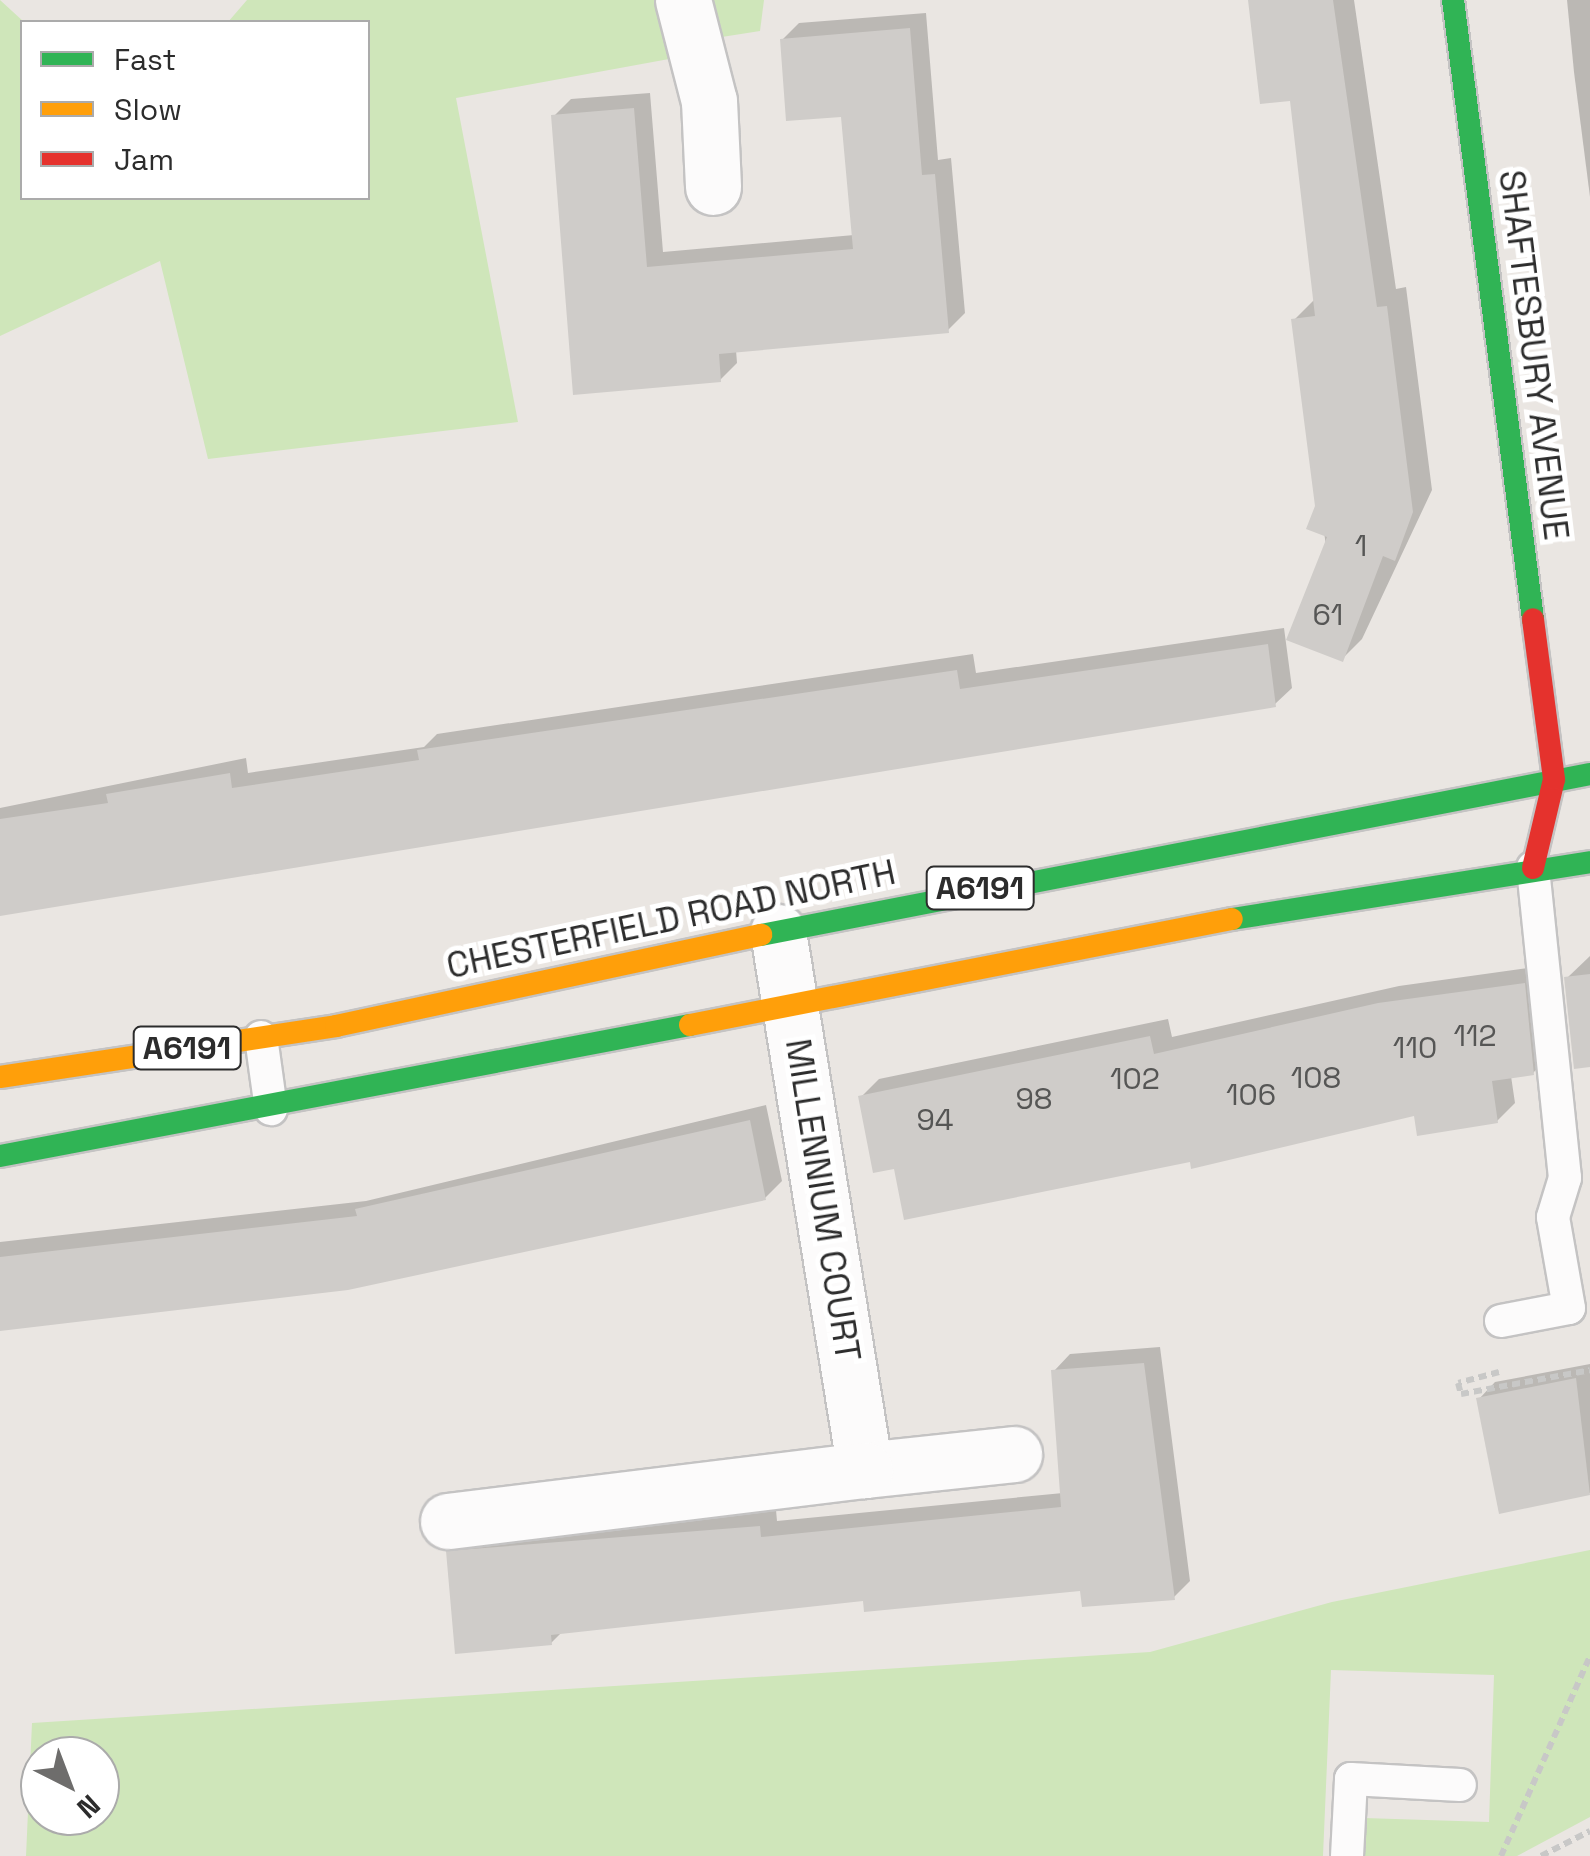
<!DOCTYPE html>
<html>
<head>
<meta charset="utf-8">
<style>
  body { margin:0 }
  #map { position:relative; width:1590px; height:1856px; overflow:hidden; background:#eae6e2; font-family:"Space Grotesk",sans-serif }
  div>[style] { position:absolute }
  [style*='--x'] { left:calc(var(--x)*1px); top:calc(var(--y)*1px); width:calc(var(--w)*1px); rotate:calc(var(--a)*1deg) }
  .green>* { inset:0; background:#cfe6ba }
  .shadow>* { inset:0; background:#0003 }
  .building>* { inset:0; background:#cfccc9 }
  .path>* { height:6px; margin-top:-3px; transform-origin:0; background:repeating-linear-gradient(90deg,#c8c8c7 0 8px,transparent 0 13px) }
  .roads { filter:drop-shadow(2px 0 #c4c3c3) drop-shadow(-2px 0 #c4c3c3) drop-shadow(0 2px #c4c3c3) drop-shadow(0 -2px #c4c3c3) }
  .lane>* { height:32px; margin:-16px; padding:0 16px; transform-origin:16px; border-radius:16px; background:#fcfbfb }
  .street>* { height:55px; margin:-27.5px; padding:0 27.5px; transform-origin:27.5px; border-radius:27.5px; background:#fcfbfb }
  .fast>* { height:22px; margin:-11px; padding:0 11px; transform-origin:11px; border-radius:11px; background:#30b455 }
  .slow>* { height:22px; margin:-11px; padding:0 11px; transform-origin:11px; border-radius:11px; background:#ff9f0a }
  .jam>* { height:22px; margin:-11px; padding:0 11px; transform-origin:11px; border-radius:11px; background:#e5322d }
  span { translate:-50% -50%; white-space:nowrap; text-align:center; line-height:1.15; -webkit-text-stroke:10px #fff; paint-order:stroke }
  .number-label { font-size:30px; color:#565655 }
  .number-label span { -webkit-text-stroke-width:0 }
  .shield-label span { padding:2px 8px; background:#fff; border:2px solid; border-radius:8px; -webkit-text-stroke-width:0 }
  .shield-label { font-size:32px; color:#2c2c2c; font-weight:700 }
  .street-label { font-size:35px; color:#2c2c2c }
  .legend { position:absolute; left:20px; top:20px; width:350px; height:180px; box-sizing:border-box; background:#fff; border:2px solid #ababab; margin:0; padding:12px 18px; list-style:none; font-size:30px; color:#2c2c2c }
  .legend li { display:flex; align-items:center; gap:20px; height:50px }
  .legend b { width:50px; border:2px solid #ababab }
  .north { position:absolute; left:20px; top:1736px; width:100px; height:100px; box-sizing:border-box; background:#fff; border:2px solid #ababab; border-radius:50%; rotate:138deg; font-size:28px; font-weight:700; line-height:40px; text-align:center; color:#2c2c2c }
  .north::after { content:''; display:block; margin:auto; width:35px; height:45px; background:#6e6d6c; clip-path:polygon(50% 0,100% 100%,50% 72%,0 100%) }
</style>
</head>
<body>
<div id="map">
  <div class="green">
    <div style="clip-path:polygon(0 0,24px 22px,22px 198px,368px 198px,368px 22px,228px 22px,247px 0,658px 0,680px 57px,456px 98px,518px 422px,208px 459px,160px 261px,0 336px)"></div>
    <div style="clip-path:polygon(697px 0,764px 0,760px 31px,709px 39px)"></div>
    <div style="clip-path:polygon(evenodd,1590px 1550px,1590px 1817px,1517px 1856px,1362px 1856px,1364px 1818px,1489px 1822px,1494px 1675px,1331px 1670px,1323px 1856px,26px 1856px,32px 1723px,1150px 1652px,1332px 1602px,1590px 1550px,40px 1756px,100px 1756px,100px 1816px,40px 1816px,40px 1756px)"></div>
  </div>
  <div class="shadow">
    <div style="clip-path:polygon(1251px 0,1354px 0,1396px 289px,1406px 287px,1432px 490px,1362px 639px,1342px 659px,1294px 320px,1314px 300px,1292px 98px)"></div>
    <div style="clip-path:polygon(1567px 0,1590px 0,1590px 197px,1574px 72px)"></div>
    <div style="clip-path:polygon(926px 13px,938px 160px,951px 158px,965px 313px,948px 330px,736px 350px,737px 363px,720px 380px,576px 392px,554px 116px,571px 99px,650px 93px,663px 252px,854px 235px,843px 114px,782px 40px,799px 23px)"></div>
    <div style="clip-path:polygon(1284px 628px,1292px 688px,1275px 704px,0 907px,0 808px,246px 758px,248px 773px,424px 747px,437px 734px,973px 654px,976px 673px)"></div>
    <div style="clip-path:polygon(1590px 956px,1590px 1064px,1567px 978px)"></div>
    <div style="clip-path:polygon(1542px 966px,1551px 1054px,1533px 1073px,1511px 1076px,1515px 1103px,1497px 1121px,1416px 1113px,1191px 1159px,896px 1166px,861px 1097px,879px 1079px,1168px 1019px,1172px 1037px,1399px 986px)"></div>
    <div style="clip-path:polygon(766px 1105px,782px 1181px,765px 1198px,0 1329px,0 1242px,366px 1201px)"></div>
    <div style="clip-path:polygon(1160px 1347px,1190px 1581px,1174px 1597px,1083px 1588px,865px 1598px,563px 1631px,551px 1643px,448px 1552px,465px 1535px,776px 1510px,777px 1521px,1063px 1493px,1054px 1371px,1070px 1354px)"></div>
    <div style="clip-path:polygon(1590px 1364px,1590px 1493px,1501px 1511px,1479px 1399px,1495px 1382px)"></div>
  </div>
  <div class="building">
    <div style="clip-path:polygon(1248px 0,1333px 0,1377px 307px,1387px 306px,1413px 512px,1395px 561px,1383px 556px,1343px 662px,1286px 640px,1327px 537px,1306px 529px,1315px 506px,1291px 319px,1315px 316px,1290px 101px,1260px 104px)"></div>
    <div style="clip-path:polygon(910px 28px,922px 175px,935px 174px,949px 333px,719px 354px,721px 382px,573px 395px,551px 115px,634px 108px,647px 267px,853px 249px,841px 117px,786px 121px,780px 39px)"></div>
    <div style="clip-path:polygon(1268px 644px,1276px 707px,0 916px,0 819px,108px 803px,106px 794px,230px 773px,232px 788px,419px 760px,417px 750px,957px 670px,960px 689px)"></div>
    <div style="clip-path:polygon(1590px 974px,1590px 1067px,1574px 1069px,1564px 977px)"></div>
    <div style="clip-path:polygon(1525px 983px,1534px 1075px,1492px 1081px,1498px 1123px,1417px 1136px,1414px 1116px,1191px 1169px,1190px 1162px,904px 1220px,894px 1169px,873px 1173px,858px 1096px,1150px 1036px,1154px 1054px,1378px 1003px)"></div>
    <div style="clip-path:polygon(750px 1120px,766px 1200px,348px 1290px,0 1331px,0 1257px,357px 1216px,355px 1209px)"></div>
    <div style="clip-path:polygon(1144px 1363px,1175px 1600px,1082px 1607px,1080px 1591px,864px 1612px,863px 1601px,551px 1635px,552px 1645px,455px 1654px,446px 1551px,760px 1526px,761px 1537px,1061px 1507px,1051px 1370px)"></div>
    <div style="clip-path:polygon(1576px 1378px,1590px 1495px,1499px 1514px,1476px 1398px)"></div>
  </div>
  <div class="path">
    <div style="--x:1499;--y:1372;--w:42;--a:165"></div>
    <div style="--x:1458;--y:1383;--w:11;--a:75"></div>
    <div style="--x:1461;--y:1394;--w:131;--a:-10.5"></div>
    <div style="--x:1501;--y:1856;--w:219;--a:-66"></div>
    <div style="--x:1541;--y:1856;--w:55;--a:-27"></div>
  </div>
  <div class="roads">
    <div class="lane">
      <div style="--x:261;--y:1037;--w:73;--a:82.1"></div>
      <div style="--x:1501;--y:1321;--w:69;--a:-10.8"></div>
      <div style="--x:1569;--y:1308;--w:92;--a:-100"></div>
      <div style="--x:1553;--y:1217;--w:41;--a:-72.9"></div>
      <div style="--x:1565;--y:1178;--w:312;--a:-95.9"></div>
      <div style="--x:1347;--y:1856;--w:77;--a:-87"></div>
      <div style="--x:1351;--y:1779;--w:109;--a:3.2"></div>
    </div>
    <div class="street">
      <div style="--x:683;--y:0;--w:104;--a:75.6"></div>
      <div style="--x:709;--y:101;--w:86;--a:87.3"></div>
      <div style="--x:778;--y:932;--w:545;--a:80.81"></div>
      <div style="--x:865;--y:1470;--w:150;--a:-6.1"></div>
      <div style="--x:448;--y:1521;--w:420;--a:-7"></div>
    </div>
    <div class="fast">
      <div style="--x:1453;--y:0;--w:624;--a:82.64"></div>
      <div style="--x:1232;--y:919;--w:363;--a:-9"></div>
      <div style="--x:761;--y:935;--w:844;--a:-10.99"></div>
      <div style="--x:0;--y:1156;--w:702;--a:-10.75"></div>
    </div>
    <div class="slow">
      <div style="--x:690;--y:1025;--w:552;--a:-11.07"></div>
      <div style="--x:0;--y:1077;--w:340;--a:-8.6"></div>
      <div style="--x:336;--y:1026;--w:435;--a:-12.1"></div>
    </div>
    <div class="jam">
      <div style="--x:1533;--y:868;--w:91;--a:-76.7"></div>
      <div style="--x:1554;--y:779;--w:161;--a:-97.5"></div>
    </div>
  </div>
  <div class="number-label">
    <span style="left:1361px;top:546px">1</span>
    <span style="left:1328px;top:615px">61</span>
    <span style="left:1475px;top:1036px">112</span>
    <span style="left:1415px;top:1048px">110</span>
    <span style="left:1316px;top:1078px">108</span>
    <span style="left:1135px;top:1079px">102</span>
    <span style="left:1251px;top:1095px">106</span>
    <span style="left:1034px;top:1099px">98</span>
    <span style="left:935px;top:1120px">94</span>
  </div>
  <div class="shield-label">
    <span style="left:980px;top:888px">A6191</span>
    <span style="left:187px;top:1048px">A6191</span>
  </div>
  <div class="street-label">
    <span style="left:1534px;top:355px;rotate:83deg">SHAFTESBURY AVENUE</span>
    <span style="left:671px;top:919px;rotate:-12deg">CHESTERFIELD ROAD NORTH</span>
    <span style="left:823px;top:1200px;rotate:81deg">MILLENNIUM COURT</span>
  </div>
  <ul class="legend">
  <li><b style="height:12px;background:#30b455"></b>Fast</li>
  <li><b style="height:12px;background:#ff9f0a"></b>Slow</li>
  <li><b style="height:12px;background:#e5322d"></b>Jam</li>
  </ul>
  <div class="north">N</div>
</div>
</body>
</html>
